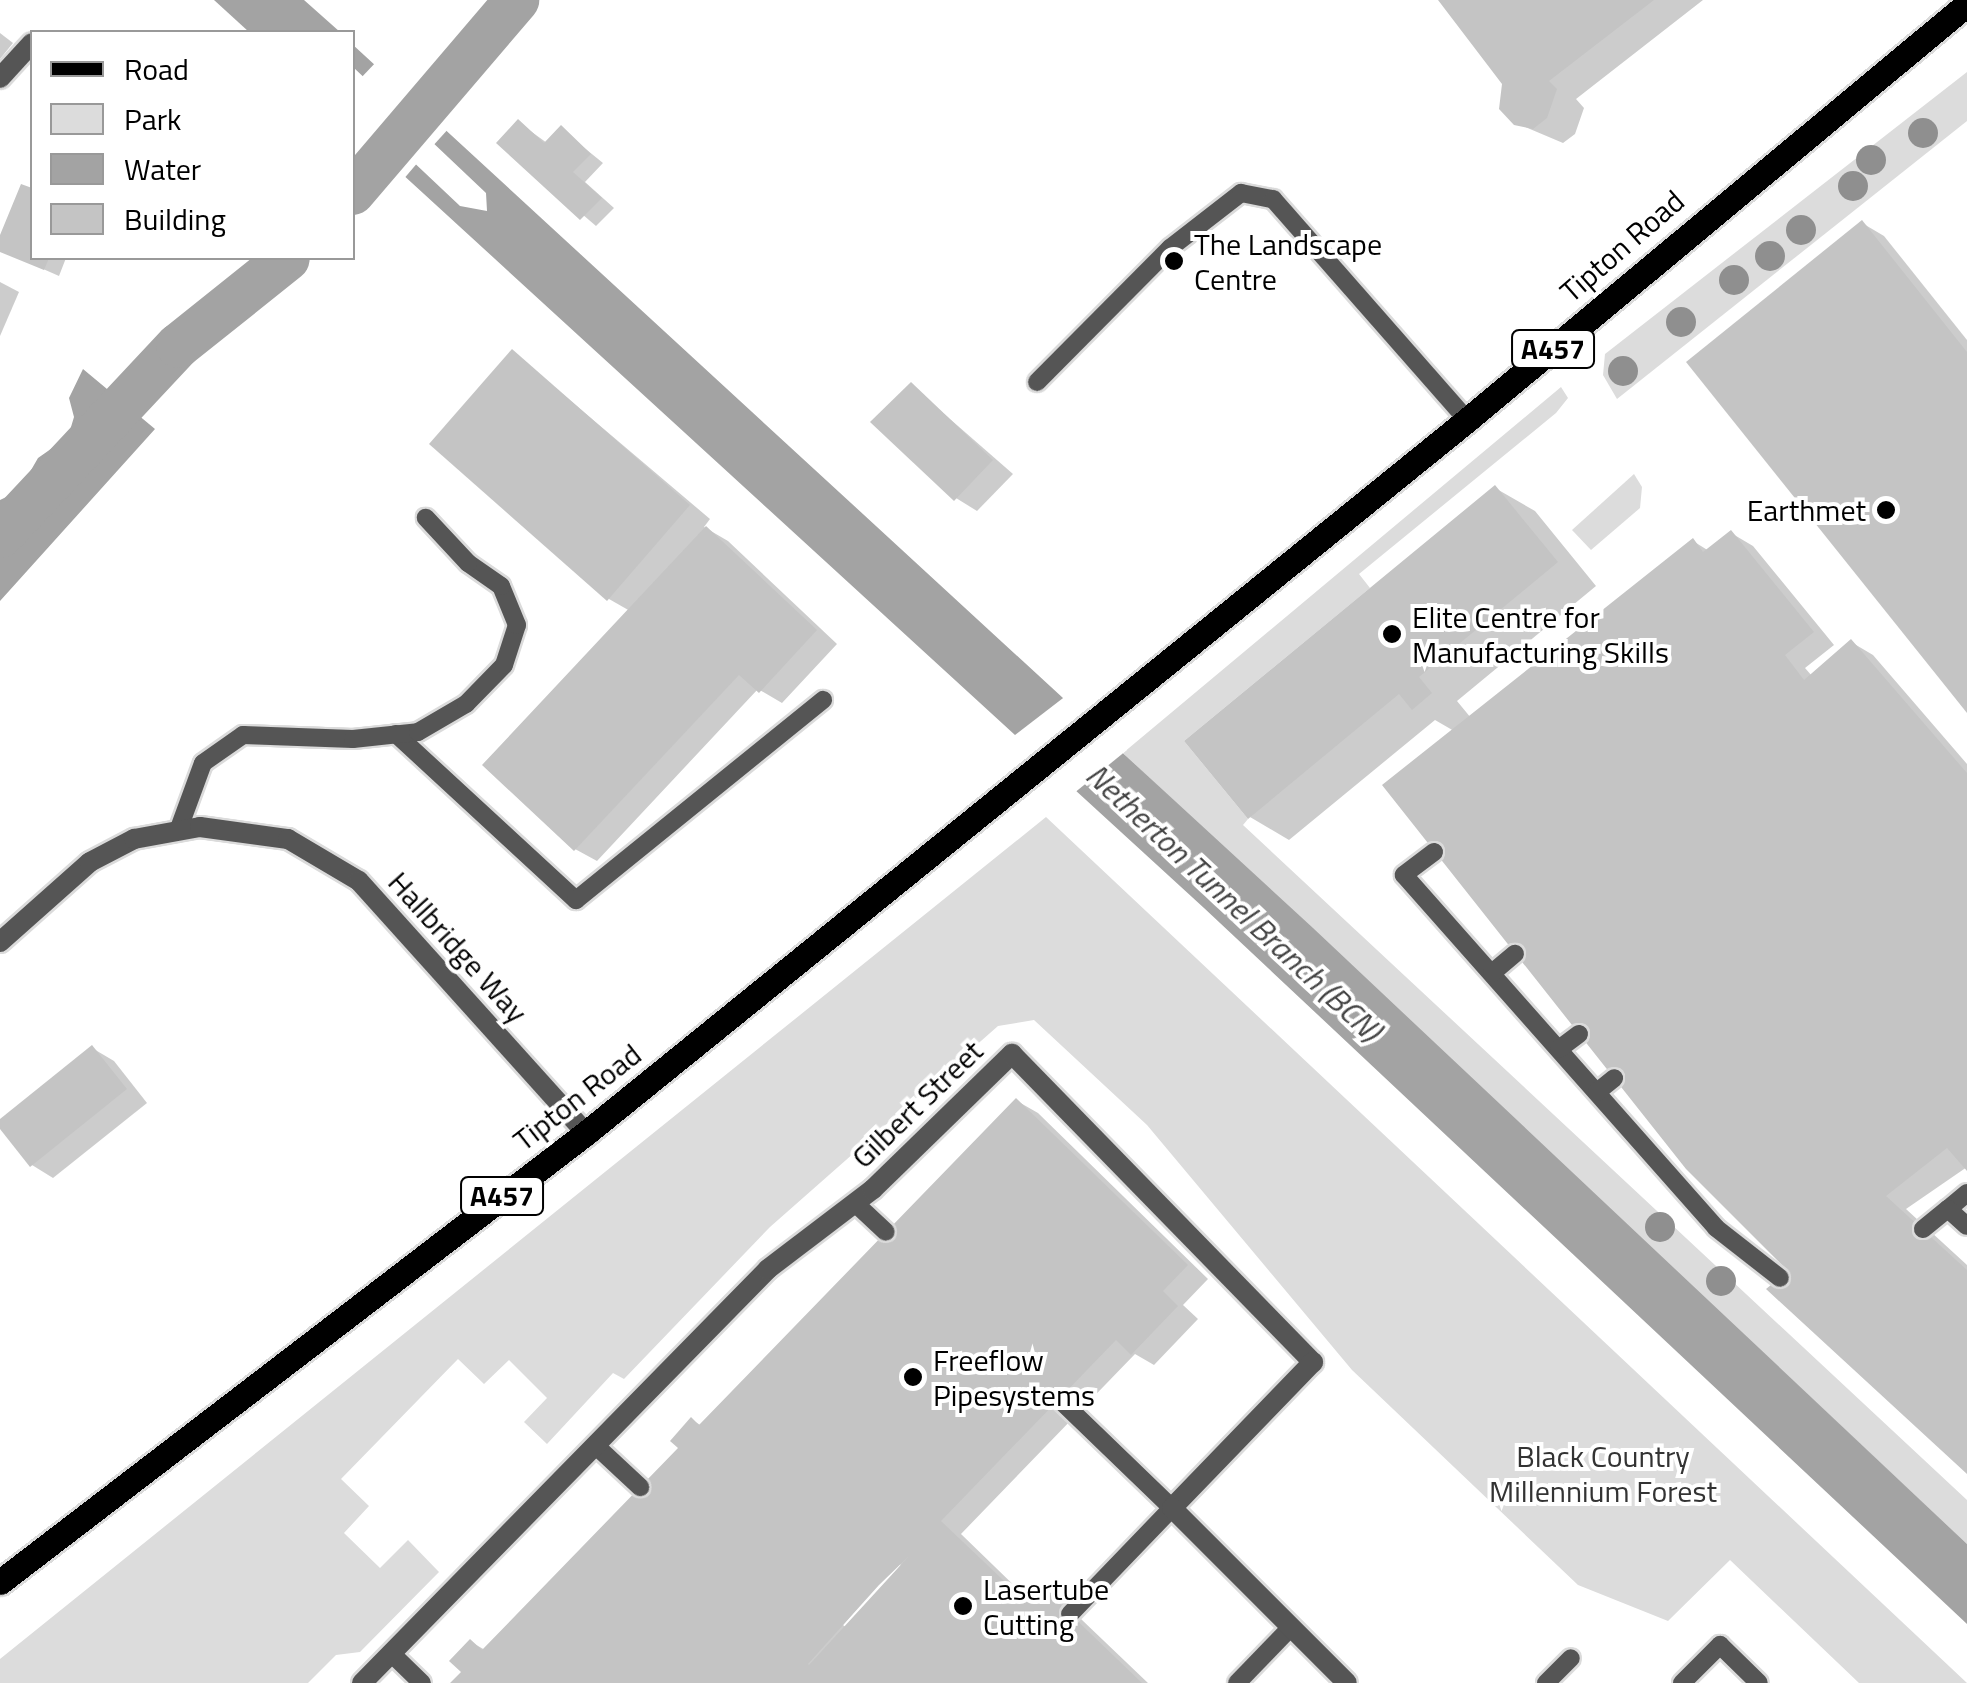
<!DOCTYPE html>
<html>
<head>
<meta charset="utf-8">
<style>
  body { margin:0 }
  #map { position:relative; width:1967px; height:1683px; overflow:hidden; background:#fff; font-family:"Titillium Web",sans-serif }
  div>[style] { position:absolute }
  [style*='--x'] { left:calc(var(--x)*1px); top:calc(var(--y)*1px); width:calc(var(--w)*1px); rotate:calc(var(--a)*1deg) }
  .green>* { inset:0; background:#dcdcdc }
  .water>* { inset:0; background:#a3a3a3 }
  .pier>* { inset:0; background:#fff }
  .shadow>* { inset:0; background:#0003 }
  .canal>* { height:45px; margin:-22.5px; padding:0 22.5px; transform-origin:22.5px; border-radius:22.5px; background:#a3a3a3 }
  .building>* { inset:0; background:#c4c4c4 }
  .roads { filter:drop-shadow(2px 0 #dbdbdb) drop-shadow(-2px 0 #dbdbdb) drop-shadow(0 2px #dbdbdb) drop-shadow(0 -2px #dbdbdb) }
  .service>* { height:18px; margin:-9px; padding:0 9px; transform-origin:9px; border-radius:9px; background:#555 }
  .minor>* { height:20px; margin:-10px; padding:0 10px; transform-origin:10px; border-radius:10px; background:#555 }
  .primary>* { height:25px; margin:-12.5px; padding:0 12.5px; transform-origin:12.5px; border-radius:12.5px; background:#000 }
  .trees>* { width:30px; height:30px; margin:-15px; border-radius:50%; background:#8f8f8f }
  .dots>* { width:28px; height:28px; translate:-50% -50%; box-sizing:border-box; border:5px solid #fff; border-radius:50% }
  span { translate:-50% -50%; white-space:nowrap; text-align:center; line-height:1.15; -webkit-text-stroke:8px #fff; paint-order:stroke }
  .shield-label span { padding:2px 8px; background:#fff; border:2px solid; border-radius:8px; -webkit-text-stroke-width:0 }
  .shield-label { font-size:28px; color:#000; font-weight:700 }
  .poi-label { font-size:30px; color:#000 }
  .left { translate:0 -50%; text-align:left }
  .right { translate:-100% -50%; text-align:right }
  .street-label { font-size:30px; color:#000 }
  .park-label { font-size:30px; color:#333 }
  .water-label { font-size:32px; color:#444; font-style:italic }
  .legend { position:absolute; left:30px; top:30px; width:325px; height:230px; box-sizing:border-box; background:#fff; border:2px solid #999; margin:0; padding:12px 18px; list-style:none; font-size:30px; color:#000 }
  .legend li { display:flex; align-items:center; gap:20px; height:50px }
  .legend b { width:50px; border:2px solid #999 }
</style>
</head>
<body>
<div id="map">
  <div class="green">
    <div style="clip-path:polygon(1967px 72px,1967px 121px,1617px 399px,1603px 375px,1605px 354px)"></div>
    <div style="clip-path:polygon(1561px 387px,1568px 398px,1556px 413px,1359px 574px,1370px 588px,1184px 741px,1248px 819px,1243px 825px,1967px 1500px,1967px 1544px,1123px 753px)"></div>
    <div style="clip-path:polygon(1634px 474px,1642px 487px,1640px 508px,1591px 550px,1572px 530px)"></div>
    <div style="clip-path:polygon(1046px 817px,1967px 1683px,1859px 1683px,1730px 1560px,1668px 1621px,1578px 1585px,1352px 1370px,1147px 1125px,1034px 1020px,998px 1026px,770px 1227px,624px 1379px,613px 1373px,547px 1444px,524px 1422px,547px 1398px,509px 1360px,484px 1384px,458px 1359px,341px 1479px,369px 1506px,344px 1533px,380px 1568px,408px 1540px,439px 1572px,360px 1652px,336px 1655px,308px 1683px,0 1683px,0 1659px)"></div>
  </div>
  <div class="water">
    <div style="clip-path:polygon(214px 0,304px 0,340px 32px,249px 32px)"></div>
    <div style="clip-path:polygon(352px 44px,1313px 928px,1967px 1544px,1967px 1624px,1204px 908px,353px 129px,353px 105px,460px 206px,487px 211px,486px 193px,353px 67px)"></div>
    <div style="clip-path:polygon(83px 369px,155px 429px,0 601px,0 500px,19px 491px,38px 458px,68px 437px,74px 417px,69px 398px)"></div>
  </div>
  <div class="pier">
    <div style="clip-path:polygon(378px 60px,450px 127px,431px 148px,359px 80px)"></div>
    <div style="clip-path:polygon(352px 100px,419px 161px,402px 181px,352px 136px)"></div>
    <div style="clip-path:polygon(1067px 695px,1127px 750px,1073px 794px,1011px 738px)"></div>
  </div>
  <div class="shadow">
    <div style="clip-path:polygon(1441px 0,1703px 0,1576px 99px,1584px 108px,1575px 134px,1563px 143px,1516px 123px,1505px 83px)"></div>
    <div style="clip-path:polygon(0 33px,13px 43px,0 59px)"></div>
    <div style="clip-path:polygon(518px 122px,547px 143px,561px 129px,603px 163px,585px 182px,614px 208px,596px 226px,499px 143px)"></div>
    <div style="clip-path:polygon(22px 187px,32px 191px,32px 258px,66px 258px,59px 276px,0 250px)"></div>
    <div style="clip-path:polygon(1862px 223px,1884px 236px,1967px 340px,1967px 710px)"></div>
    <div style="clip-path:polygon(0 282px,19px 292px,0 336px)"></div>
    <div style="clip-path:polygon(513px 352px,710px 519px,704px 527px,728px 541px,837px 644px,782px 703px,758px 689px,597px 861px,575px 849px,630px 611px,609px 599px)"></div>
    <div style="clip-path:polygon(911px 385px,1013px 474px,977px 511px,956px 498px)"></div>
    <div style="clip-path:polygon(1495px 488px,1535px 511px,1596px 586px,1457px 701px,1471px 718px,1693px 541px,1709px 551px,1731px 533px,1753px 546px,1834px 645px,1805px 668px,1812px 676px,1851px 642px,1873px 655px,1967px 764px,1967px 1167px,1906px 1209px,1967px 1265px,1967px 1470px,1792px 1271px,1454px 731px,1435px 720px,1289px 840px,1250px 817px)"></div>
    <div style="clip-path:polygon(92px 1048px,114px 1061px,147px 1103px,53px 1178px,32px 1165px,0 1122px)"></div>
    <div style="clip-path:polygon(evenodd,1017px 1101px,1038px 1113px,1208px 1279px,1183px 1305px,1198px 1319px,1154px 1365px,1135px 1354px,961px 1534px,1026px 1597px,1038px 1585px,1059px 1598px,1148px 1683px,453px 1683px,464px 1672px,471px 1642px,485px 1650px,681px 1448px,692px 1420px,702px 1426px,1017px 1101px,897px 1562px,901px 1565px,847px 1628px,843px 1625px,897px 1562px)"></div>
  </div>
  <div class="canal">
    <div style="--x:352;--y:192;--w:253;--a:-49.5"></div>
    <div style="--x:0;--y:535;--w:260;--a:-46.9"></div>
    <div style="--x:178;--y:345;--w:139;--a:-38.6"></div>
  </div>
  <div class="building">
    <div style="clip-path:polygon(1438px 0,1654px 0,1549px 81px,1557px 89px,1547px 118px,1533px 129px,1514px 125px,1499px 109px,1502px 84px)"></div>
    <div style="clip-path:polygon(518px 119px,544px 143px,561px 125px,591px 154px,573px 172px,602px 198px,580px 220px,496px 143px)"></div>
    <div style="clip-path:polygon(21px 184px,32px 188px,32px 258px,49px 258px,44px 270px,0 252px,0 235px)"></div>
    <div style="clip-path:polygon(1862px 220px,1967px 352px,1967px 713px,1686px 362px)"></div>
    <div style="clip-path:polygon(512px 349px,690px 505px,607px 601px,429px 444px)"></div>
    <div style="clip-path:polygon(911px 382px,993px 460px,954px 501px,870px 422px)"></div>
    <div style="clip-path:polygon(1495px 485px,1558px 562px,1419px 677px,1432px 693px,1412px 710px,1399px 694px,1248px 819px,1184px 741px)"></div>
    <div style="clip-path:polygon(706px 526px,817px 630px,759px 693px,739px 675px,574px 851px,482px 765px)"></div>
    <div style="clip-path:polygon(1731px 530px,1814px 632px,1785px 655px,1804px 680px,1851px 639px,1967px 773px,1967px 1171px,1947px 1148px,1886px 1196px,1967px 1270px,1967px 1474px,1766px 1289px,1788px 1271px,1686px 1169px,1382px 785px,1693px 538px,1703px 552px)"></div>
    <div style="clip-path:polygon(92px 1045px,127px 1089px,30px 1167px,0 1129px,0 1119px)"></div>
    <div style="clip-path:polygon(evenodd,1016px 1098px,1188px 1265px,1163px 1291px,1178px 1306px,1131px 1355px,1116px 1340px,941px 1521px,1022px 1598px,1037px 1582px,1142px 1683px,450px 1683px,461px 1672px,449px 1661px,470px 1639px,482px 1650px,678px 1448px,670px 1441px,691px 1417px,699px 1425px,1016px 1098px,909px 1556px,809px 1665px,808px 1664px,879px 1585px,909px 1556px)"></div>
  </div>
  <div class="roads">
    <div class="service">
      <div style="--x:1037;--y:382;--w:189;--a:-45.2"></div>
      <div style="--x:1170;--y:248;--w:90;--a:-37.8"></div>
      <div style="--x:1241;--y:193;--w:33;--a:11"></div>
      <div style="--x:1273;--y:199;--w:294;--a:48.7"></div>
      <div style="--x:396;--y:734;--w:245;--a:42.7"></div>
      <div style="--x:576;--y:900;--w:318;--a:-39"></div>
      <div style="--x:178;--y:831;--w:72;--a:-69.8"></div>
      <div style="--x:203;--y:763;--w:49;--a:-35"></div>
      <div style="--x:243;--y:735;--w:110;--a:2.1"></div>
      <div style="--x:353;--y:739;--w:65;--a:-6.1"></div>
      <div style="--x:418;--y:732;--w:56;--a:-30.3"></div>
      <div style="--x:466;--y:704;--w:54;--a:-45.7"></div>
      <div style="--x:504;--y:665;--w:42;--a:-72"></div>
      <div style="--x:517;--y:625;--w:42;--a:-112.3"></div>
      <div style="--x:501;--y:586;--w:40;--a:-145.1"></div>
      <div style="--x:468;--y:563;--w:62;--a:-133"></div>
      <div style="--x:1434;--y:852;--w:38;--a:143"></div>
      <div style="--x:1404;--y:875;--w:471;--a:48.5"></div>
      <div style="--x:1716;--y:1228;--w:81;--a:38"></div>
      <div style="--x:1492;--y:973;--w:30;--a:-40"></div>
      <div style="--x:1559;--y:1049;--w:25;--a:-37"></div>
      <div style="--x:1597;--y:1092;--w:22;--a:-39"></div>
      <div style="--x:855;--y:1203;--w:42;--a:43.1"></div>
      <div style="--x:1948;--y:1209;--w:25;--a:-40"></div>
      <div style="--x:1923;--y:1229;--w:32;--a:-39"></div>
      <div style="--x:1948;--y:1209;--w:25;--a:42"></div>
      <div style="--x:1059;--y:1399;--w:157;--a:44"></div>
      <div style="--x:1172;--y:1508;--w:147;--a:133.9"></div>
      <div style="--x:595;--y:1445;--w:62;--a:43"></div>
      <div style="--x:391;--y:1653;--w:43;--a:44.1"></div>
      <div style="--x:1237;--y:1683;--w:78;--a:-46"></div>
      <div style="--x:1546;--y:1683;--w:35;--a:-45"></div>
      <div style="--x:1682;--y:1683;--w:54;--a:-45"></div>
      <div style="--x:1720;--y:1645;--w:54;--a:44.3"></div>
    </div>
    <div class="minor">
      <div style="--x:0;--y:78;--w:47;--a:-47.6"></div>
      <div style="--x:0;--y:942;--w:120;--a:-41.6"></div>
      <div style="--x:90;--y:862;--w:50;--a:-27.6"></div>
      <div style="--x:134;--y:839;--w:67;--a:-10.3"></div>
      <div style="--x:200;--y:827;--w:89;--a:7.8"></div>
      <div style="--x:288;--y:839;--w:82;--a:30.6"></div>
      <div style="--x:359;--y:881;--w:339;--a:48"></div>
      <div style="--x:362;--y:1683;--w:580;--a:-45.56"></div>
      <div style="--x:768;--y:1269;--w:132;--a:-37.3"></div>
      <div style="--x:873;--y:1189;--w:194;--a:-44.2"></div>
      <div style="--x:1012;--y:1054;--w:431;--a:45.7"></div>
      <div style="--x:1313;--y:1362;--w:203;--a:134"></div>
      <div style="--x:1172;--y:1508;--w:247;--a:45"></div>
    </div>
    <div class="primary">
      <div style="--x:0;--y:1582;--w:738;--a:-37.46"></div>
      <div style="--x:586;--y:1133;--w:1133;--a:-38.98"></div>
      <div style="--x:1467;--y:420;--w:650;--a:-39.76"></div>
    </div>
  </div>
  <div class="trees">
    <div style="left:1923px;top:133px"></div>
    <div style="left:1871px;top:160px"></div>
    <div style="left:1853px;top:186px"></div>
    <div style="left:1801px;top:230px"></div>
    <div style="left:1770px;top:256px"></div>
    <div style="left:1734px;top:280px"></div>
    <div style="left:1681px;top:322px"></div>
    <div style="left:1623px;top:371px"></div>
    <div style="left:1660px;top:1227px"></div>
    <div style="left:1721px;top:1281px"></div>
  </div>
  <div class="dots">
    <div style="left:1174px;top:261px;background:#000"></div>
    <div style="left:1886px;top:510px;background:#000"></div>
    <div style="left:1392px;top:634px;background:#000"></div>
    <div style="left:913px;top:1377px;background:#000"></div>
    <div style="left:963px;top:1606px;background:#000"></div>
  </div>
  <div class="shield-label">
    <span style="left:1553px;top:349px">A457</span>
    <span style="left:502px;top:1196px">A457</span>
  </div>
  <div class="poi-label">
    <span class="left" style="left:1194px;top:261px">The Landscape<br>Centre</span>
    <span class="right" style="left:1866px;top:510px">Earthmet</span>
    <span class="left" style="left:1412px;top:634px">Elite Centre for<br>Manufacturing Skills</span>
    <span class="left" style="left:933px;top:1377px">Freeflow<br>Pipesystems</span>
    <span class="left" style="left:983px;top:1606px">Lasertube<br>Cutting</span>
  </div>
  <div class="street-label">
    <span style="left:1622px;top:246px;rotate:-41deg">Tipton Road</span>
    <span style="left:458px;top:947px;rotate:48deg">Hallbridge Way</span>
    <span style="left:577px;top:1097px;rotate:-38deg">Tipton Road</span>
    <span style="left:917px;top:1104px;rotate:-44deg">Gilbert Street</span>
  </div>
  <div class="park-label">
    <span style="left:1603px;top:1473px">Black Country<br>Millennium Forest</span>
  </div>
  <div class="water-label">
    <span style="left:1234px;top:902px;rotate:43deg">Netherton Tunnel Branch (BCN)</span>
  </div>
  <ul class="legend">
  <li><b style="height:12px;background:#000"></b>Road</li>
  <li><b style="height:28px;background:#dcdcdc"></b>Park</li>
  <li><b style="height:28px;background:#a3a3a3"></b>Water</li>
  <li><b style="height:28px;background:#c4c4c4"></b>Building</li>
  </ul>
</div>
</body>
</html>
